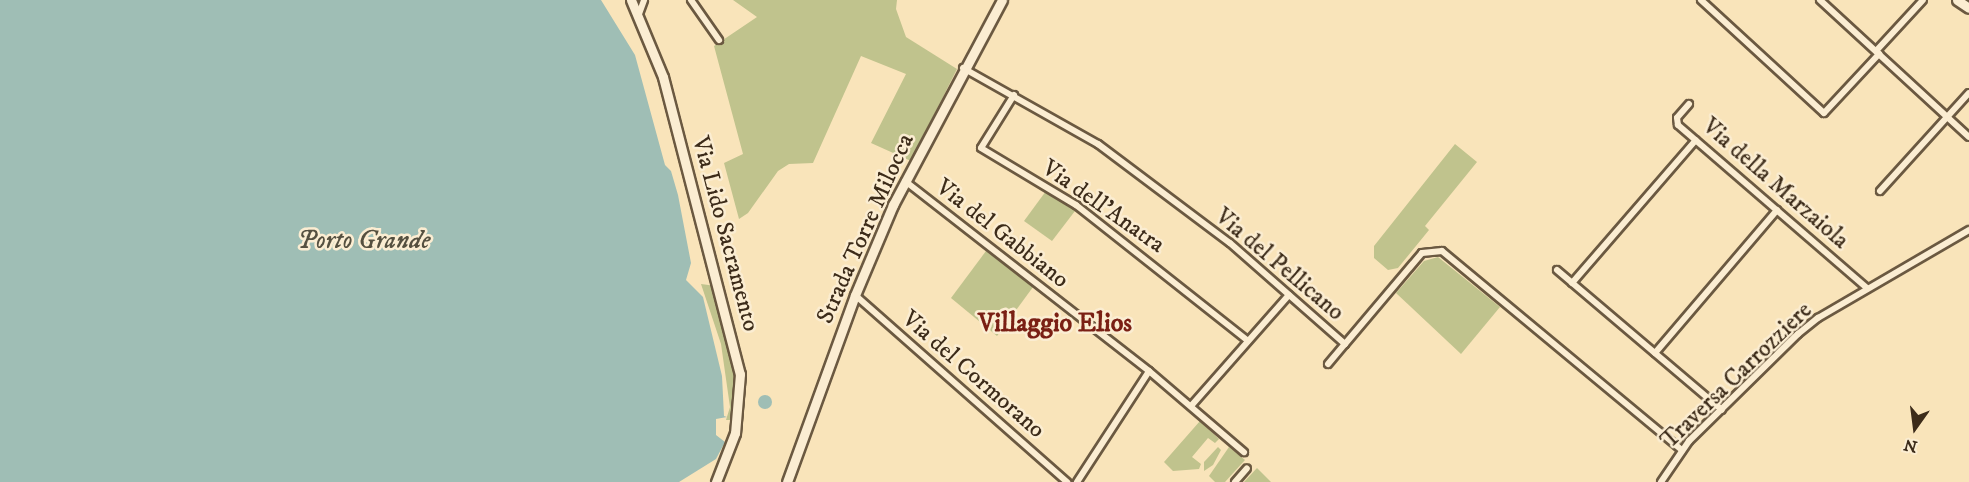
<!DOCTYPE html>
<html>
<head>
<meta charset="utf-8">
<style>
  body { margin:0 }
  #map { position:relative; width:1969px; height:482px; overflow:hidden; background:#f9e4ba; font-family:"IM FELL DW Pica",serif }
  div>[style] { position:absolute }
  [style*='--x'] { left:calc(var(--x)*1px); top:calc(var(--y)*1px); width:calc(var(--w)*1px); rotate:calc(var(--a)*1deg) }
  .green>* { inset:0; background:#c0c38d }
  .water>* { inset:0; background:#9fbeb5 }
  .round { border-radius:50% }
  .roads { filter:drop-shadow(2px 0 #6b5941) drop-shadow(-2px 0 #6b5941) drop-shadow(0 2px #6b5941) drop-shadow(0 -2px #6b5941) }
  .street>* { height:6px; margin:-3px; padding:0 3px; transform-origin:3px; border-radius:3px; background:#fbedd2 }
  .secondary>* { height:9px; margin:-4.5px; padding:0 4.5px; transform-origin:4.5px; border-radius:4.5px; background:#fbedd2 }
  span { translate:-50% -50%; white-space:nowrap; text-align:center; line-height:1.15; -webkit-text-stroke:5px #fbedd2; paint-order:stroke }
  .street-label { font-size:24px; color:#3c2b19 }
  .water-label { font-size:26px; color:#555040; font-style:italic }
  .neighbourhood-label { font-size:26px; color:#7a1f14; font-weight:700 }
  .north { position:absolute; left:1885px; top:398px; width:60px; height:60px; -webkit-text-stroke:4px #fbedd2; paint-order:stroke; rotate:194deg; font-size:16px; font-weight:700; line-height:24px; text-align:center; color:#3c2b19 }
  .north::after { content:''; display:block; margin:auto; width:21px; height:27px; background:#3c2b19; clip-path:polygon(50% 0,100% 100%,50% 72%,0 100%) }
</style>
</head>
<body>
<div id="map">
  <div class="green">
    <div style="clip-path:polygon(733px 0,897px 0,896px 9px,906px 37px,957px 69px,911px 161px,871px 143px,906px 74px,861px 56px,813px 163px,789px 164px,778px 171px,748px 213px,739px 219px,724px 163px,743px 154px,714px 46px,757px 17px)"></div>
    <div style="clip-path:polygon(1455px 144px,1477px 162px,1425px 226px,1429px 230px,1398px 268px,1388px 270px,1374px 258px,1374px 246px)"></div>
    <div style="clip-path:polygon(1046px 191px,1075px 211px,1052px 241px,1024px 221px)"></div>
    <div style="clip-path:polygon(986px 251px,1033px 287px,997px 336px,951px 298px)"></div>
    <div style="clip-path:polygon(1438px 257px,1500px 307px,1461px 354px,1396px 293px,1424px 261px)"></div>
    <div style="clip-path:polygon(701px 284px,716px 286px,736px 373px,733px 420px,726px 420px,730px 407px,721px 344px)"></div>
    <div style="clip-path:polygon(1200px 421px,1219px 439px,1215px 443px,1208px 438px,1192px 457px,1201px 464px,1199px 469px,1173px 471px,1164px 462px)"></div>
    <div style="clip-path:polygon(1218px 447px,1221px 450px,1213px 465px,1204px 471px,1204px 462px)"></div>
    <div style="clip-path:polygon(1229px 447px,1245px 460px,1225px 482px,1215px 482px,1209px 476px)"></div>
    <div style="clip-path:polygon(1257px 468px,1271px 482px,1244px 482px)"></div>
  </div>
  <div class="water">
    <div style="clip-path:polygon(0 0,601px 0,635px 55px,665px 165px,671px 171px,678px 195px,691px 263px,686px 280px,703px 297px,722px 376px,724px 416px,727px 417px,716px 419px,716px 435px,725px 442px,716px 459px,679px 482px,0 482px)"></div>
    <div class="round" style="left:758px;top:395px;width:14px;height:14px"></div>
  </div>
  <div class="roads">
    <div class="street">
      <div style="--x:691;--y:0;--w:49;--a:55"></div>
      <div style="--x:1701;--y:0;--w:167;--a:42.6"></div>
      <div style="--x:1824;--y:113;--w:81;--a:-47"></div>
      <div style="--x:1820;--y:0;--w:202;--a:42.6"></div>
      <div style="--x:639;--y:14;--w:15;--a:-70"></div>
      <div style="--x:1876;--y:51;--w:69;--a:-47.3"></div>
      <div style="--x:963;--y:68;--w:155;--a:29.4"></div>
      <div style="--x:1098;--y:144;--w:165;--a:36.9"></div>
      <div style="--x:1230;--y:243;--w:153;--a:41.3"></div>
      <div style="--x:1345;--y:344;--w:119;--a:-49.8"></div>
      <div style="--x:1422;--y:253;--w:20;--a:-6"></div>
      <div style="--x:1442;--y:251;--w:312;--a:39.7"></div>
      <div style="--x:1014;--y:95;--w:62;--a:121.9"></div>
      <div style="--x:981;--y:148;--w:111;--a:31"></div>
      <div style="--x:1076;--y:205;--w:219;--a:38.3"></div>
      <div style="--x:1689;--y:104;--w:18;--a:131"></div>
      <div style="--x:1677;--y:118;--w:7;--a:82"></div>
      <div style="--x:1678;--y:125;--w:250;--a:40.8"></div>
      <div style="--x:905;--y:181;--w:309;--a:37.9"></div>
      <div style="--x:1149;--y:371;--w:125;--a:40.5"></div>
      <div style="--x:1880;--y:191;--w:132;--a:-47.8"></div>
      <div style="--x:1557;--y:270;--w:216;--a:40.3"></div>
      <div style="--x:1572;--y:283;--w:189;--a:-49.1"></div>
      <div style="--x:855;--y:295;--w:283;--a:41.4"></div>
      <div style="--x:1655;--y:353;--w:188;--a:-49.5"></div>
      <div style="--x:1328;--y:364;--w:26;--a:-50"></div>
      <div style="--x:1191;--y:406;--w:148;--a:-48.6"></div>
      <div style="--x:1077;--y:482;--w:132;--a:-57"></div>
      <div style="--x:1235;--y:482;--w:18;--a:-49"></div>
      <div style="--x:1661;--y:482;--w:50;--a:-55.7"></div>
      <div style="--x:1689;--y:441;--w:153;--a:-44.5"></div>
      <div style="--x:1798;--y:334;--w:26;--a:-39"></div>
      <div style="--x:1818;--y:318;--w:175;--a:-30.2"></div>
    </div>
    <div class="secondary">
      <div style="--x:631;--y:0;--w:83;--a:67.4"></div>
      <div style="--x:663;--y:77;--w:307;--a:75.5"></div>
      <div style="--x:740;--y:374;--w:59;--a:94.8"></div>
      <div style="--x:735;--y:433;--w:53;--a:111.2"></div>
      <div style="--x:1957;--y:0;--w:14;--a:34"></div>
      <div style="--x:787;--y:482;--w:199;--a:-70"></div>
      <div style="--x:855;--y:295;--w:98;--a:-67.1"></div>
      <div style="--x:893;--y:205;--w:232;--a:-62"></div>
    </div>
  </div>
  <div class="street-label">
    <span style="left:1775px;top:184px;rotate:41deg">Via della Marzaiola</span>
    <span style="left:1103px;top:207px;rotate:35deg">Via dell'Anatra</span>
    <span style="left:866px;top:229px;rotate:-66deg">Strada Torre Milocca</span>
    <span style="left:725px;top:234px;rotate:75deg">Via Lido Sacramento</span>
    <span style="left:1002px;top:234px;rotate:38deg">Via del Gabbiano</span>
    <span style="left:1279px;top:265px;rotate:40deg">Via del Pellicano</span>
    <span style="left:973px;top:375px;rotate:41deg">Via del Cormorano</span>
    <span style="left:1737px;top:376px;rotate:-44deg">Traversa Carrozziere</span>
  </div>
  <div class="water-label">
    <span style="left:364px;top:241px">Porto Grande</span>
  </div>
  <div class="neighbourhood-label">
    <span style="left:1055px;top:324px">Villaggio Elios</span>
  </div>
  <div class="north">N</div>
</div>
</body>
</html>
